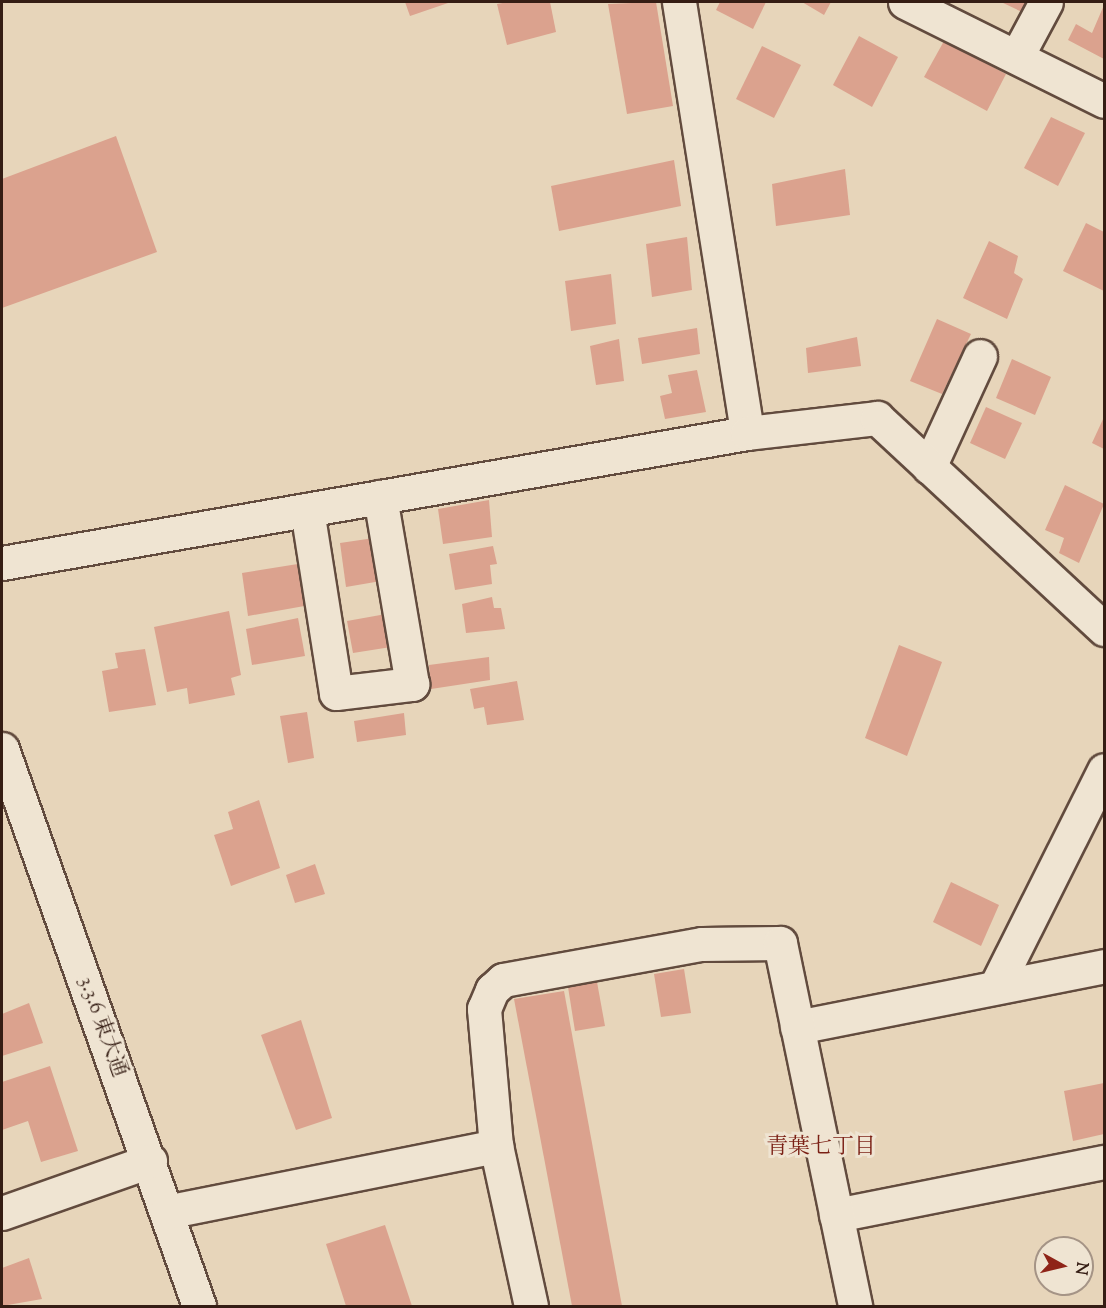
<!DOCTYPE html>
<html>
<head>
<meta charset="utf-8">
<style>
  body { margin:0 }
  #map { position:relative; width:1106px; height:1308px; overflow:hidden; background:#e7d5ba; font-family:"Sorts Mill Goudy","Noto Serif JP",serif }
  div>[style] { position:absolute }
  [style*='--x'] { left:calc(var(--x)*1px); top:calc(var(--y)*1px); width:calc(var(--w)*1px); rotate:calc(var(--a)*1deg) }
  .building>* { inset:0; background:#dba28e }
  .roads { filter:drop-shadow(2px 0 #624b3e) drop-shadow(-2px 0 #624b3e) drop-shadow(0 2px #624b3e) drop-shadow(0 -2px #624b3e) }
  .minor>* { height:33px; margin:-16.5px; padding:0 16.5px; transform-origin:16.5px; border-radius:16.5px; background:#efe4d2 }
  span { translate:-50% -50%; white-space:nowrap; text-align:center; line-height:1.15; -webkit-text-stroke:6px #efe4d2; paint-order:stroke }
  .street-label { font-size:21px; color:#351d14 }
  .neighbourhood-label { font-size:22px; color:#7a1f14 }
  .frame { position:absolute; inset:0; border:3px solid #351d14; pointer-events:none }
  .north { position:absolute; left:1034px; top:1236px; width:60px; height:60px; box-sizing:border-box; background:#efe4d2; border:2px solid #a59486; border-radius:50%; rotate:98deg; font-size:16px; font-weight:700; line-height:24px; text-align:center; color:#351d14 }
  .north::after { content:''; display:block; margin:auto; width:21px; height:27px; background:#8f2418; clip-path:polygon(50% 0,100% 100%,50% 72%,0 100%) }
</style>
</head>
<body>
<div id="map">
  <div class="building">
    <div style="clip-path:polygon(405px 2px,451px 2px,410px 16px)"></div>
    <div style="clip-path:polygon(508px 2px,550px 2px,556px 32px,507px 45px,497px 4px)"></div>
    <div style="clip-path:polygon(656px 2px,673px 106px,627px 114px,608px 4px)"></div>
    <div style="clip-path:polygon(720px 2px,766px 2px,753px 29px,716px 10px)"></div>
    <div style="clip-path:polygon(802px 2px,831px 2px,824px 15px)"></div>
    <div style="clip-path:polygon(1001px 2px,1027px 2px,1022px 12px)"></div>
    <div style="clip-path:polygon(1104px 5px,1104px 59px,1068px 40px,1076px 24px,1092px 33px)"></div>
    <div style="clip-path:polygon(859px 36px,898px 57px,872px 107px,833px 85px)"></div>
    <div style="clip-path:polygon(944px 41px,1006px 74px,987px 111px,924px 77px)"></div>
    <div style="clip-path:polygon(762px 46px,801px 65px,774px 118px,736px 99px)"></div>
    <div style="clip-path:polygon(1051px 117px,1085px 133px,1058px 186px,1024px 168px)"></div>
    <div style="clip-path:polygon(116px 136px,157px 252px,2px 308px,2px 179px)"></div>
    <div style="clip-path:polygon(674px 160px,681px 206px,559px 231px,551px 186px)"></div>
    <div style="clip-path:polygon(845px 169px,850px 215px,776px 226px,772px 184px)"></div>
    <div style="clip-path:polygon(1086px 223px,1104px 232px,1104px 291px,1063px 271px)"></div>
    <div style="clip-path:polygon(687px 237px,692px 290px,652px 297px,646px 244px)"></div>
    <div style="clip-path:polygon(989px 241px,1018px 256px,1014px 273px,1023px 279px,1007px 319px,963px 298px)"></div>
    <div style="clip-path:polygon(611px 274px,616px 324px,571px 331px,565px 281px)"></div>
    <div style="clip-path:polygon(937px 319px,971px 334px,942px 394px,910px 381px)"></div>
    <div style="clip-path:polygon(697px 328px,700px 354px,642px 364px,638px 338px)"></div>
    <div style="clip-path:polygon(857px 337px,861px 366px,808px 373px,806px 348px)"></div>
    <div style="clip-path:polygon(619px 339px,624px 381px,596px 385px,590px 346px)"></div>
    <div style="clip-path:polygon(1012px 359px,1051px 377px,1035px 415px,996px 398px)"></div>
    <div style="clip-path:polygon(697px 370px,706px 412px,665px 419px,660px 396px,672px 393px,668px 375px)"></div>
    <div style="clip-path:polygon(986px 407px,1022px 423px,1005px 459px,970px 443px)"></div>
    <div style="clip-path:polygon(1104px 417px,1104px 449px,1092px 443px)"></div>
    <div style="clip-path:polygon(1065px 485px,1104px 504px,1079px 563px,1059px 553px,1064px 538px,1045px 530px)"></div>
    <div style="clip-path:polygon(489px 500px,492px 537px,443px 544px,438px 509px)"></div>
    <div style="clip-path:polygon(374px 538px,381px 581px,346px 587px,340px 543px)"></div>
    <div style="clip-path:polygon(493px 546px,497px 564px,490px 565px,492px 584px,455px 590px,449px 554px)"></div>
    <div style="clip-path:polygon(304px 563px,310px 605px,248px 616px,242px 573px)"></div>
    <div style="clip-path:polygon(492px 597px,494px 608px,501px 608px,505px 629px,466px 633px,462px 604px)"></div>
    <div style="clip-path:polygon(229px 611px,241px 675px,231px 678px,235px 695px,189px 704px,187px 688px,167px 692px,154px 627px)"></div>
    <div style="clip-path:polygon(386px 614px,391px 647px,353px 653px,347px 621px)"></div>
    <div style="clip-path:polygon(298px 618px,305px 656px,252px 665px,246px 629px)"></div>
    <div style="clip-path:polygon(899px 645px,942px 662px,907px 756px,865px 738px)"></div>
    <div style="clip-path:polygon(145px 649px,156px 705px,109px 712px,102px 671px,118px 668px,115px 653px)"></div>
    <div style="clip-path:polygon(489px 657px,490px 680px,431px 689px,429px 665px)"></div>
    <div style="clip-path:polygon(517px 681px,524px 720px,487px 725px,484px 707px,474px 709px,470px 689px)"></div>
    <div style="clip-path:polygon(307px 712px,314px 758px,288px 763px,280px 716px)"></div>
    <div style="clip-path:polygon(404px 713px,406px 735px,357px 742px,354px 721px)"></div>
    <div style="clip-path:polygon(259px 800px,280px 868px,231px 886px,214px 835px,233px 829px,228px 812px)"></div>
    <div style="clip-path:polygon(315px 864px,325px 894px,295px 903px,286px 875px)"></div>
    <div style="clip-path:polygon(951px 882px,999px 905px,981px 946px,933px 922px)"></div>
    <div style="clip-path:polygon(684px 969px,691px 1013px,661px 1017px,654px 974px)"></div>
    <div style="clip-path:polygon(597px 982px,605px 1026px,575px 1031px,568px 987px)"></div>
    <div style="clip-path:polygon(564px 991px,622px 1306px,572px 1306px,514px 999px)"></div>
    <div style="clip-path:polygon(29px 1003px,43px 1043px,2px 1056px,2px 1014px)"></div>
    <div style="clip-path:polygon(301px 1020px,332px 1118px,296px 1130px,261px 1035px)"></div>
    <div style="clip-path:polygon(50px 1066px,78px 1151px,41px 1162px,28px 1121px,2px 1130px,2px 1082px)"></div>
    <div style="clip-path:polygon(1104px 1083px,1104px 1134px,1073px 1141px,1064px 1091px)"></div>
    <div style="clip-path:polygon(385px 1225px,412px 1306px,346px 1306px,326px 1244px)"></div>
    <div style="clip-path:polygon(29px 1258px,42px 1299px,2px 1306px,2px 1268px)"></div>
  </div>
  <div class="roads">
    <div class="minor">
      <div style="--x:679;--y:2;--w:436;--a:81"></div>
      <div style="--x:905;--y:2;--w:222;--a:26.4"></div>
      <div style="--x:1017;--y:56;--w:61;--a:-61.8"></div>
      <div style="--x:929;--y:467;--w:122;--a:-65.3"></div>
      <div style="--x:307;--y:510;--w:185;--a:81"></div>
      <div style="--x:336;--y:693;--w:77;--a:-6.8"></div>
      <div style="--x:412;--y:684;--w:190;--a:-99.7"></div>
      <div style="--x:2;--y:563;--w:756;--a:-9.9"></div>
      <div style="--x:747;--y:433;--w:131;--a:-6.6"></div>
      <div style="--x:877;--y:418;--w:310;--a:42.9"></div>
      <div style="--x:2;--y:749;--w:591;--a:70.52"></div>
      <div style="--x:997;--y:984;--w:239;--a:-63.4"></div>
      <div style="--x:797;--y:1027;--w:313;--a:-11.2"></div>
      <div style="--x:166;--y:1212;--w:337;--a:-11.3"></div>
      <div style="--x:2;--y:1213;--w:157;--a:-19.4"></div>
      <div style="--x:836;--y:1215;--w:273;--a:-11.2"></div>
      <div style="--x:531;--y:1306;--w:164;--a:-102.3"></div>
      <div style="--x:496;--y:1146;--w:138;--a:-95"></div>
      <div style="--x:484;--y:1009;--w:21;--a:-67"></div>
      <div style="--x:492;--y:990;--w:15;--a:-42"></div>
      <div style="--x:503;--y:980;--w:202;--a:-10.3"></div>
      <div style="--x:702;--y:944;--w:78;--a:-0.7"></div>
      <div style="--x:780;--y:943;--w:371;--a:78.3"></div>
    </div>
  </div>
  <div class="street-label">
    <span style="left:102px;top:1027px;rotate:70deg">3.3.6 東大通</span>
  </div>
  <div class="neighbourhood-label">
    <span style="left:821px;top:1149px">青葉七丁目</span>
  </div>
  <div class="frame"></div>
  <div class="north">N</div>
</div>
</body>
</html>
